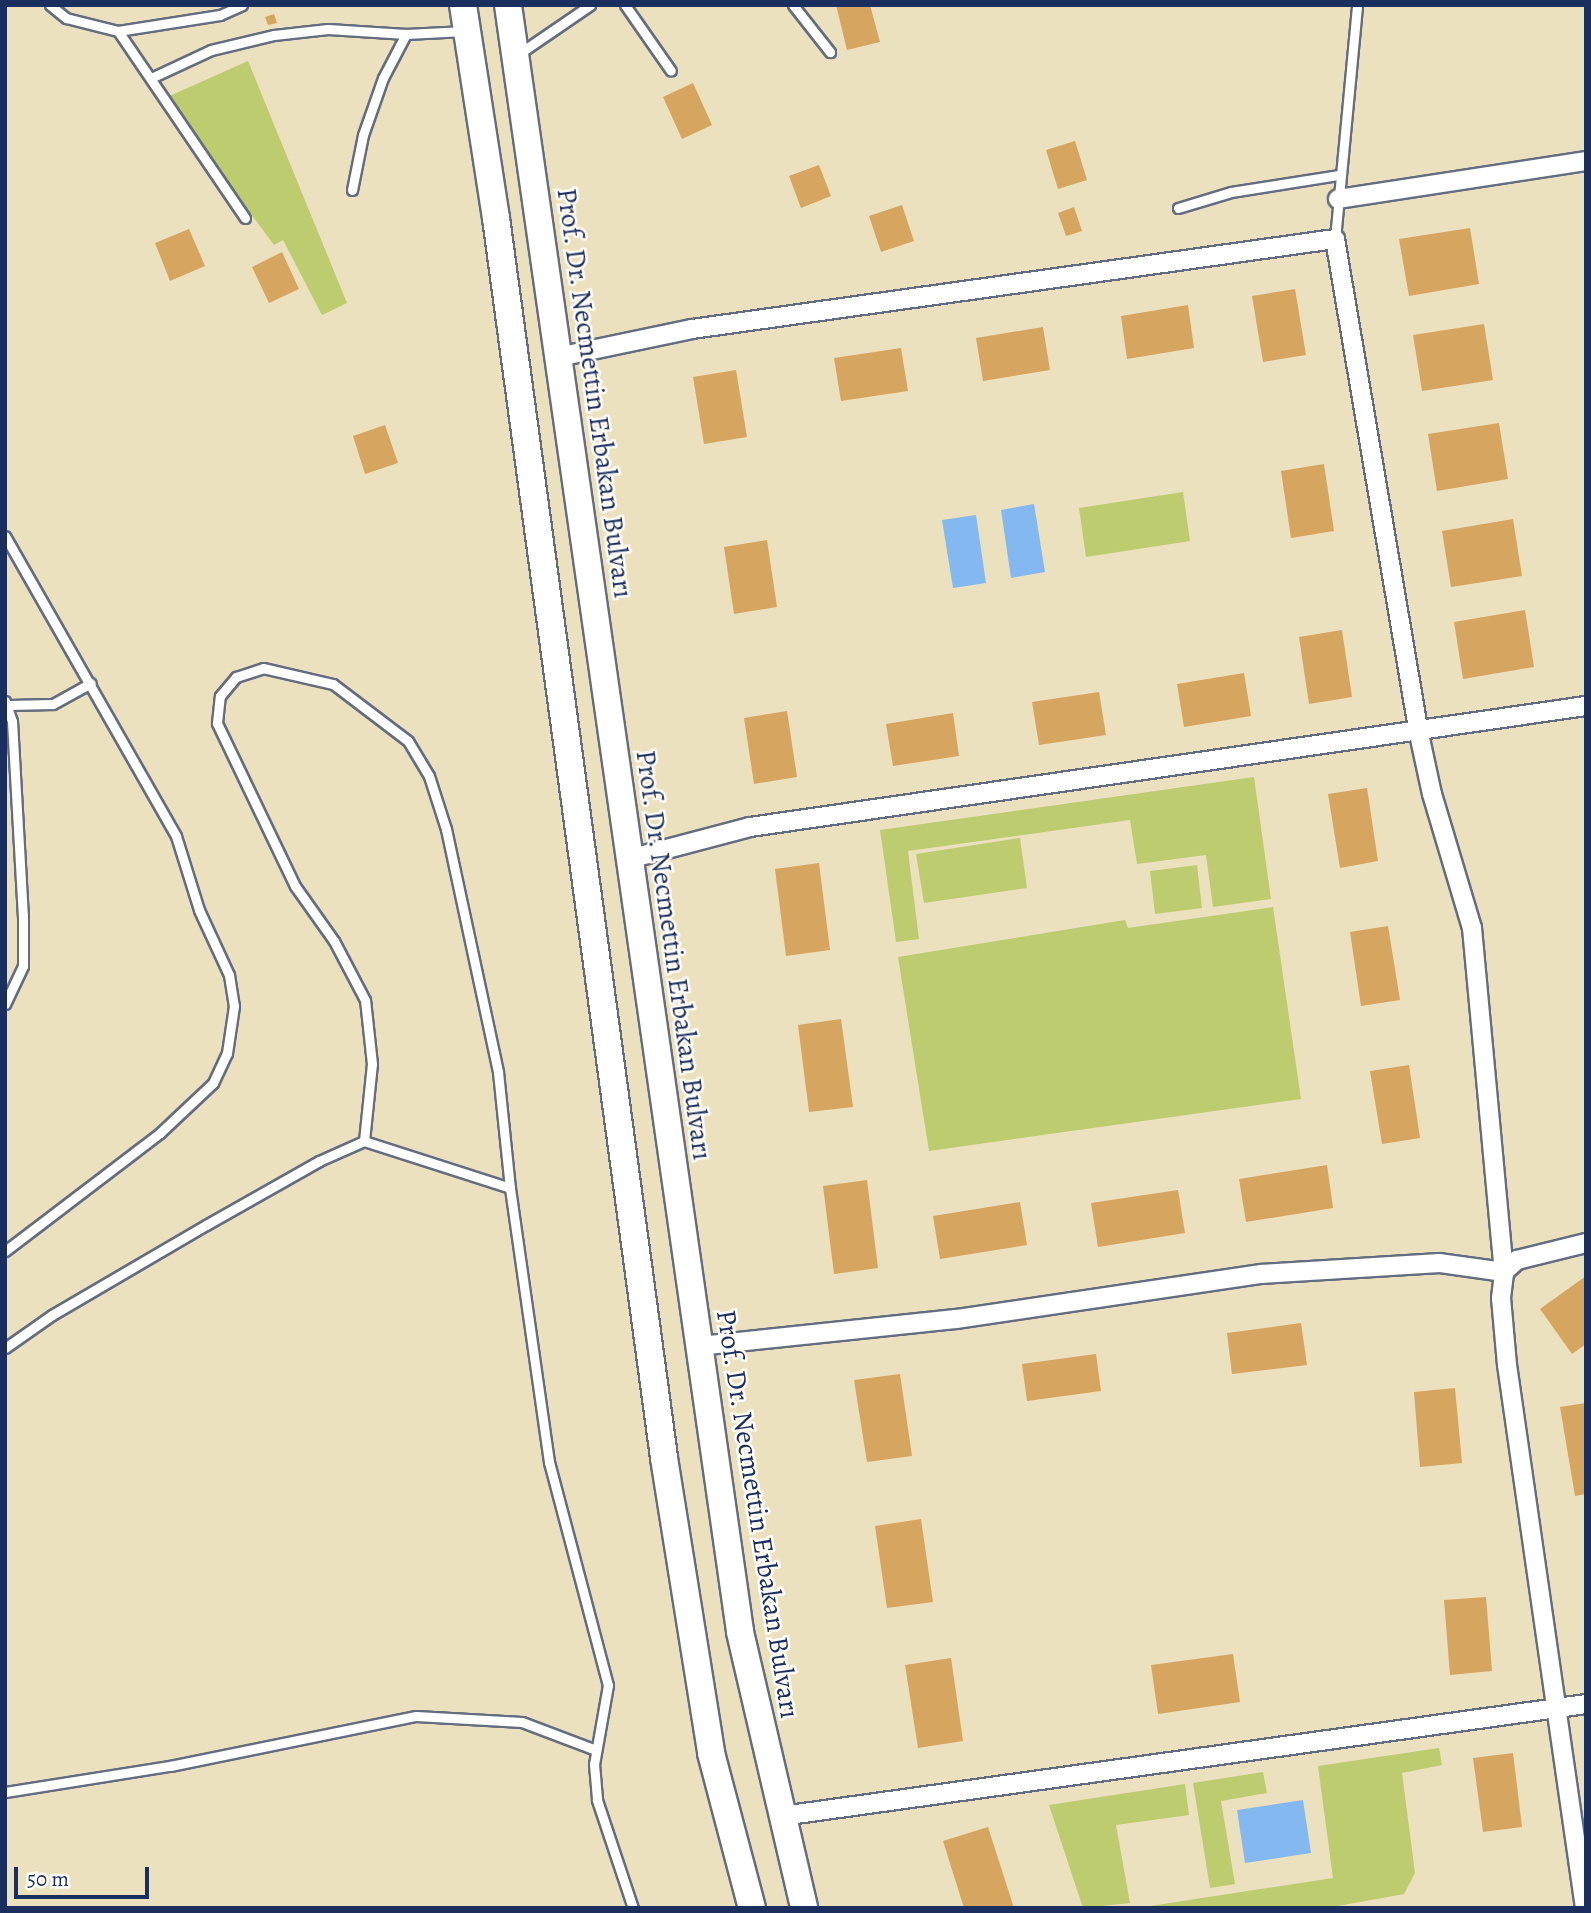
<!DOCTYPE html>
<html>
<head>
<meta charset="utf-8">
<style>
  body { margin:0 }
  #map { position:relative; width:1591px; height:1913px; overflow:hidden; background:#ece1be; font-family:Alegreya,serif }
  div>[style] { position:absolute }
  [style*='--x'] { left:calc(var(--x)*1px); top:calc(var(--y)*1px); width:calc(var(--w)*1px); rotate:calc(var(--a)*1deg) }
  .green>* { inset:0; background:#bccc6f }
  .water>* { inset:0; background:#83b8f1 }
  .building>* { inset:0; background:#d6a55f }
  .roads { filter:drop-shadow(2px 0 #646d80) drop-shadow(-2px 0 #646d80) drop-shadow(0 2px #646d80) drop-shadow(0 -2px #646d80) }
  .service>* { height:9px; margin:-4.5px; padding:0 4.5px; transform-origin:4.5px; border-radius:4.5px; background:#fff }
  .minor>* { height:18px; margin:-9px; padding:0 9px; transform-origin:9px; border-radius:9px; background:#fff }
  .primary>* { height:26px; margin:-13px; padding:0 13px; transform-origin:13px; border-radius:13px; background:#fff }
  span { translate:-50% -50%; white-space:nowrap; text-align:center; line-height:1.15; -webkit-text-stroke:5px #fdfcf7; paint-order:stroke }
  .street-label { font-size:28px; color:#1b2f5e }
  .frame { position:absolute; inset:0; border:7px solid #1b2f5e; pointer-events:none }
  .scale { position:absolute; left:14px; top:1867px; width:135px; height:32px; box-sizing:border-box; border:4px solid #1b2f5e; border-top:0; padding-left:9px; font-size:21px; line-height:24px; white-space:nowrap; color:#1b2f5e; -webkit-text-stroke:5px #fdfcf7; paint-order:stroke }
</style>
</head>
<body>
<div id="map">
  <div class="green">
    <div style="clip-path:polygon(248px 61px,347px 303px,322px 315px,283px 240px,274px 245px,165px 98px)"></div>
    <div style="clip-path:polygon(1183px 492px,1190px 541px,1086px 557px,1079px 508px)"></div>
    <div style="clip-path:polygon(1254px 777px,1271px 899px,1213px 907px,1206px 855px,1137px 864px,1130px 820px,908px 851px,919px 939px,896px 942px,880px 830px)"></div>
    <div style="clip-path:polygon(1020px 838px,1027px 888px,924px 903px,916px 854px)"></div>
    <div style="clip-path:polygon(1197px 865px,1202px 908px,1155px 914px,1150px 871px)"></div>
    <div style="clip-path:polygon(1273px 907px,1301px 1099px,929px 1151px,898px 957px,1125px 920px,1128px 928px)"></div>
    <div style="clip-path:polygon(1439px 1748px,1442px 1765px,1402px 1773px,1415px 1873px,1404px 1894px,1327px 1908px,1137px 1908px,1333px 1878px,1318px 1766px)"></div>
    <div style="clip-path:polygon(1263px 1772px,1267px 1793px,1221px 1801px,1235px 1884px,1210px 1888px,1193px 1783px)"></div>
    <div style="clip-path:polygon(1185px 1784px,1189px 1815px,1116px 1825px,1130px 1903px,1083px 1908px,1049px 1805px)"></div>
  </div>
  <div class="water">
    <div style="clip-path:polygon(1034px 504px,1045px 572px,1011px 578px,1001px 510px)"></div>
    <div style="clip-path:polygon(976px 515px,986px 583px,953px 588px,942px 520px)"></div>
    <div style="clip-path:polygon(1303px 1800px,1311px 1853px,1245px 1863px,1237px 1810px)"></div>
  </div>
  <div class="building">
    <div style="clip-path:polygon(836px 5px,870px 5px,880px 42px,847px 50px)"></div>
    <div style="clip-path:polygon(274px 14px,277px 23px,268px 25px,265px 17px)"></div>
    <div style="clip-path:polygon(693px 83px,712px 125px,682px 139px,663px 97px)"></div>
    <div style="clip-path:polygon(1075px 141px,1087px 180px,1058px 189px,1046px 150px)"></div>
    <div style="clip-path:polygon(819px 165px,831px 196px,801px 208px,789px 176px)"></div>
    <div style="clip-path:polygon(902px 205px,914px 241px,881px 252px,869px 216px)"></div>
    <div style="clip-path:polygon(1074px 207px,1082px 231px,1066px 236px,1058px 213px)"></div>
    <div style="clip-path:polygon(1470px 228px,1479px 284px,1409px 296px,1399px 239px)"></div>
    <div style="clip-path:polygon(189px 229px,205px 266px,170px 281px,155px 243px)"></div>
    <div style="clip-path:polygon(282px 252px,299px 289px,269px 303px,252px 267px)"></div>
    <div style="clip-path:polygon(1295px 289px,1306px 355px,1263px 362px,1252px 296px)"></div>
    <div style="clip-path:polygon(1188px 305px,1194px 348px,1127px 359px,1121px 316px)"></div>
    <div style="clip-path:polygon(1484px 324px,1493px 380px,1422px 391px,1413px 335px)"></div>
    <div style="clip-path:polygon(1043px 327px,1050px 370px,983px 381px,976px 338px)"></div>
    <div style="clip-path:polygon(901px 348px,908px 391px,841px 401px,834px 358px)"></div>
    <div style="clip-path:polygon(736px 370px,747px 437px,704px 444px,693px 377px)"></div>
    <div style="clip-path:polygon(1499px 423px,1508px 479px,1437px 491px,1428px 434px)"></div>
    <div style="clip-path:polygon(385px 425px,398px 463px,365px 474px,353px 436px)"></div>
    <div style="clip-path:polygon(1324px 464px,1334px 531px,1291px 538px,1281px 471px)"></div>
    <div style="clip-path:polygon(1513px 519px,1522px 576px,1451px 587px,1442px 531px)"></div>
    <div style="clip-path:polygon(767px 540px,777px 607px,734px 614px,724px 547px)"></div>
    <div style="clip-path:polygon(1525px 610px,1534px 667px,1463px 679px,1454px 622px)"></div>
    <div style="clip-path:polygon(1342px 630px,1352px 697px,1309px 704px,1299px 637px)"></div>
    <div style="clip-path:polygon(1244px 673px,1251px 716px,1184px 727px,1177px 684px)"></div>
    <div style="clip-path:polygon(1099px 692px,1106px 735px,1039px 745px,1032px 702px)"></div>
    <div style="clip-path:polygon(787px 711px,797px 777px,754px 784px,744px 718px)"></div>
    <div style="clip-path:polygon(953px 713px,959px 756px,893px 766px,886px 724px)"></div>
    <div style="clip-path:polygon(1367px 788px,1378px 861px,1340px 868px,1328px 794px)"></div>
    <div style="clip-path:polygon(819px 863px,830px 950px,786px 956px,775px 869px)"></div>
    <div style="clip-path:polygon(1388px 926px,1400px 1000px,1361px 1006px,1350px 932px)"></div>
    <div style="clip-path:polygon(841px 1019px,853px 1107px,809px 1112px,798px 1025px)"></div>
    <div style="clip-path:polygon(1409px 1065px,1420px 1138px,1382px 1144px,1370px 1071px)"></div>
    <div style="clip-path:polygon(1327px 1165px,1333px 1208px,1246px 1222px,1239px 1179px)"></div>
    <div style="clip-path:polygon(867px 1180px,878px 1268px,834px 1274px,823px 1186px)"></div>
    <div style="clip-path:polygon(1178px 1190px,1185px 1233px,1098px 1247px,1091px 1203px)"></div>
    <div style="clip-path:polygon(1020px 1202px,1027px 1245px,940px 1259px,933px 1216px)"></div>
    <div style="clip-path:polygon(1586px 1276px,1586px 1344px,1572px 1354px,1540px 1309px)"></div>
    <div style="clip-path:polygon(1301px 1323px,1307px 1365px,1232px 1374px,1227px 1333px)"></div>
    <div style="clip-path:polygon(1096px 1354px,1101px 1391px,1027px 1401px,1022px 1364px)"></div>
    <div style="clip-path:polygon(900px 1374px,912px 1456px,867px 1462px,854px 1380px)"></div>
    <div style="clip-path:polygon(1455px 1388px,1462px 1463px,1420px 1467px,1414px 1392px)"></div>
    <div style="clip-path:polygon(1586px 1403px,1586px 1494px,1575px 1496px,1560px 1407px)"></div>
    <div style="clip-path:polygon(921px 1519px,933px 1602px,887px 1608px,875px 1526px)"></div>
    <div style="clip-path:polygon(1486px 1597px,1492px 1671px,1450px 1675px,1444px 1600px)"></div>
    <div style="clip-path:polygon(1233px 1654px,1240px 1702px,1158px 1714px,1151px 1665px)"></div>
    <div style="clip-path:polygon(951px 1658px,963px 1741px,918px 1748px,905px 1665px)"></div>
    <div style="clip-path:polygon(1513px 1753px,1522px 1827px,1483px 1832px,1473px 1758px)"></div>
    <div style="clip-path:polygon(988px 1827px,1014px 1908px,964px 1908px,943px 1841px)"></div>
  </div>
  <div class="roads">
    <div class="service">
      <div style="--x:50;--y:5;--w:21;--a:39"></div>
      <div style="--x:66;--y:18;--w:54;--a:14"></div>
      <div style="--x:118;--y:31;--w:226;--a:55.8"></div>
      <div style="--x:625;--y:5;--w:80;--a:55.1"></div>
      <div style="--x:793;--y:5;--w:60;--a:51.8"></div>
      <div style="--x:118;--y:31;--w:103;--a:-8.9"></div>
      <div style="--x:220;--y:15;--w:24;--a:-24"></div>
      <div style="--x:520;--y:53;--w:85;--a:-34.4"></div>
      <div style="--x:151;--y:78;--w:66;--a:-25"></div>
      <div style="--x:211;--y:50;--w:65;--a:-13.4"></div>
      <div style="--x:274;--y:35;--w:54;--a:-6.3"></div>
      <div style="--x:328;--y:29;--w:78;--a:3.7"></div>
      <div style="--x:406;--y:34;--w:59;--a:-2.9"></div>
      <div style="--x:352;--y:190;--w:56;--a:-78.7"></div>
      <div style="--x:363;--y:135;--w:60;--a:-70.7"></div>
      <div style="--x:383;--y:78;--w:50;--a:-62.4"></div>
      <div style="--x:1178;--y:208;--w:55;--a:-16.8"></div>
      <div style="--x:1231;--y:192;--w:108;--a:-9"></div>
      <div style="--x:1335;--y:239;--w:235;--a:-84.6"></div>
      <div style="--x:5;--y:536;--w:345;--a:60.3"></div>
      <div style="--x:176;--y:836;--w:77;--a:72.7"></div>
      <div style="--x:199;--y:910;--w:72;--a:65.2"></div>
      <div style="--x:229;--y:975;--w:31;--a:81"></div>
      <div style="--x:234;--y:1006;--w:48;--a:98.5"></div>
      <div style="--x:227;--y:1053;--w:33;--a:115"></div>
      <div style="--x:213;--y:1083;--w:73;--a:136.7"></div>
      <div style="--x:160;--y:1133;--w:195;--a:142.7"></div>
      <div style="--x:5;--y:701;--w:21;--a:71"></div>
      <div style="--x:12;--y:721;--w:195;--a:86.8"></div>
      <div style="--x:23;--y:916;--w:50;--a:90"></div>
      <div style="--x:23;--y:966;--w:42;--a:115.3"></div>
      <div style="--x:9;--y:705;--w:44;--a:-1.3"></div>
      <div style="--x:53;--y:704;--w:43;--a:-28.9"></div>
      <div style="--x:364;--y:1141;--w:77;--a:-84.1"></div>
      <div style="--x:372;--y:1064;--w:64;--a:-96.2"></div>
      <div style="--x:365;--y:1000;--w:67;--a:-117.7"></div>
      <div style="--x:334;--y:941;--w:67;--a:-125.3"></div>
      <div style="--x:295;--y:886;--w:181;--a:-115.6"></div>
      <div style="--x:217;--y:723;--w:27;--a:-84"></div>
      <div style="--x:220;--y:696;--w:25;--a:-50"></div>
      <div style="--x:236;--y:677;--w:28;--a:-18"></div>
      <div style="--x:263;--y:668;--w:72;--a:12.9"></div>
      <div style="--x:333;--y:684;--w:94;--a:37.2"></div>
      <div style="--x:408;--y:741;--w:41;--a:59"></div>
      <div style="--x:429;--y:776;--w:56;--a:72.2"></div>
      <div style="--x:446;--y:829;--w:249;--a:77.9"></div>
      <div style="--x:498;--y:1072;--w:117;--a:84.1"></div>
      <div style="--x:510;--y:1188;--w:277;--a:81.9"></div>
      <div style="--x:549;--y:1462;--w:231;--a:75.2"></div>
      <div style="--x:608;--y:1685;--w:80;--a:100"></div>
      <div style="--x:594;--y:1764;--w:36;--a:85"></div>
      <div style="--x:597;--y:1800;--w:114;--a:71.6"></div>
      <div style="--x:5;--y:1348;--w:57;--a:-35.1"></div>
      <div style="--x:52;--y:1315;--w:178;--a:-30.3"></div>
      <div style="--x:206;--y:1225;--w:130;--a:-29.5"></div>
      <div style="--x:319;--y:1161;--w:49;--a:-24"></div>
      <div style="--x:364;--y:1141;--w:153;--a:17.8"></div>
      <div style="--x:5;--y:1792;--w:167;--a:-9"></div>
      <div style="--x:170;--y:1766;--w:251;--a:-11.5"></div>
      <div style="--x:416;--y:1716;--w:106;--a:3.2"></div>
      <div style="--x:522;--y:1722;--w:79;--a:20.7"></div>
    </div>
    <div class="minor">
      <div style="--x:1338;--y:199;--w:251;--a:-8.7"></div>
      <div style="--x:558;--y:357;--w:137;--a:-11.8"></div>
      <div style="--x:692;--y:329;--w:649;--a:-7.97"></div>
      <div style="--x:1335;--y:239;--w:502;--a:80.37"></div>
      <div style="--x:1419;--y:734;--w:61;--a:77.8"></div>
      <div style="--x:1432;--y:794;--w:140;--a:73.4"></div>
      <div style="--x:1472;--y:928;--w:345;--a:84.7"></div>
      <div style="--x:1504;--y:1272;--w:66;--a:-172.1"></div>
      <div style="--x:1439;--y:1263;--w:178;--a:176.5"></div>
      <div style="--x:1261;--y:1274;--w:308;--a:171.6"></div>
      <div style="--x:956;--y:1319;--w:260;--a:174"></div>
      <div style="--x:629;--y:859;--w:125;--a:-14.8"></div>
      <div style="--x:750;--y:827;--w:845;--a:-8.24"></div>
      <div style="--x:782;--y:1816;--w:812;--a:-7.93"></div>
      <div style="--x:1585;--y:1908;--w:549;--a:-98.17"></div>
      <div style="--x:1507;--y:1365;--w:67;--a:-95.1"></div>
      <div style="--x:1501;--y:1298;--w:26;--a:-83"></div>
      <div style="--x:1504;--y:1272;--w:18;--a:-43"></div>
      <div style="--x:1517;--y:1260;--w:71;--a:-13.8"></div>
    </div>
    <div class="primary">
      <div style="--x:463;--y:5;--w:216;--a:81.2"></div>
      <div style="--x:496;--y:218;--w:1251;--a:82.28"></div>
      <div style="--x:664;--y:1458;--w:299;--a:80.9"></div>
      <div style="--x:711;--y:1753;--w:160;--a:75.2"></div>
      <div style="--x:508;--y:5;--w:1643;--a:81.88"></div>
      <div style="--x:740;--y:1632;--w:283;--a:76.9"></div>
    </div>
  </div>
  <div class="street-label">
    <span style="left:595px;top:393px;rotate:82deg">Prof. Dr. Necmettin Erbakan Bulvarı</span>
    <span style="left:674px;top:955px;rotate:82deg">Prof. Dr. Necmettin Erbakan Bulvarı</span>
    <span style="left:758px;top:1514px;rotate:81deg">Prof. Dr. Necmettin Erbakan Bulvarı</span>
  </div>
  <div class="frame"></div>
  <div class="scale">50 m</div>
</div>
</body>
</html>
